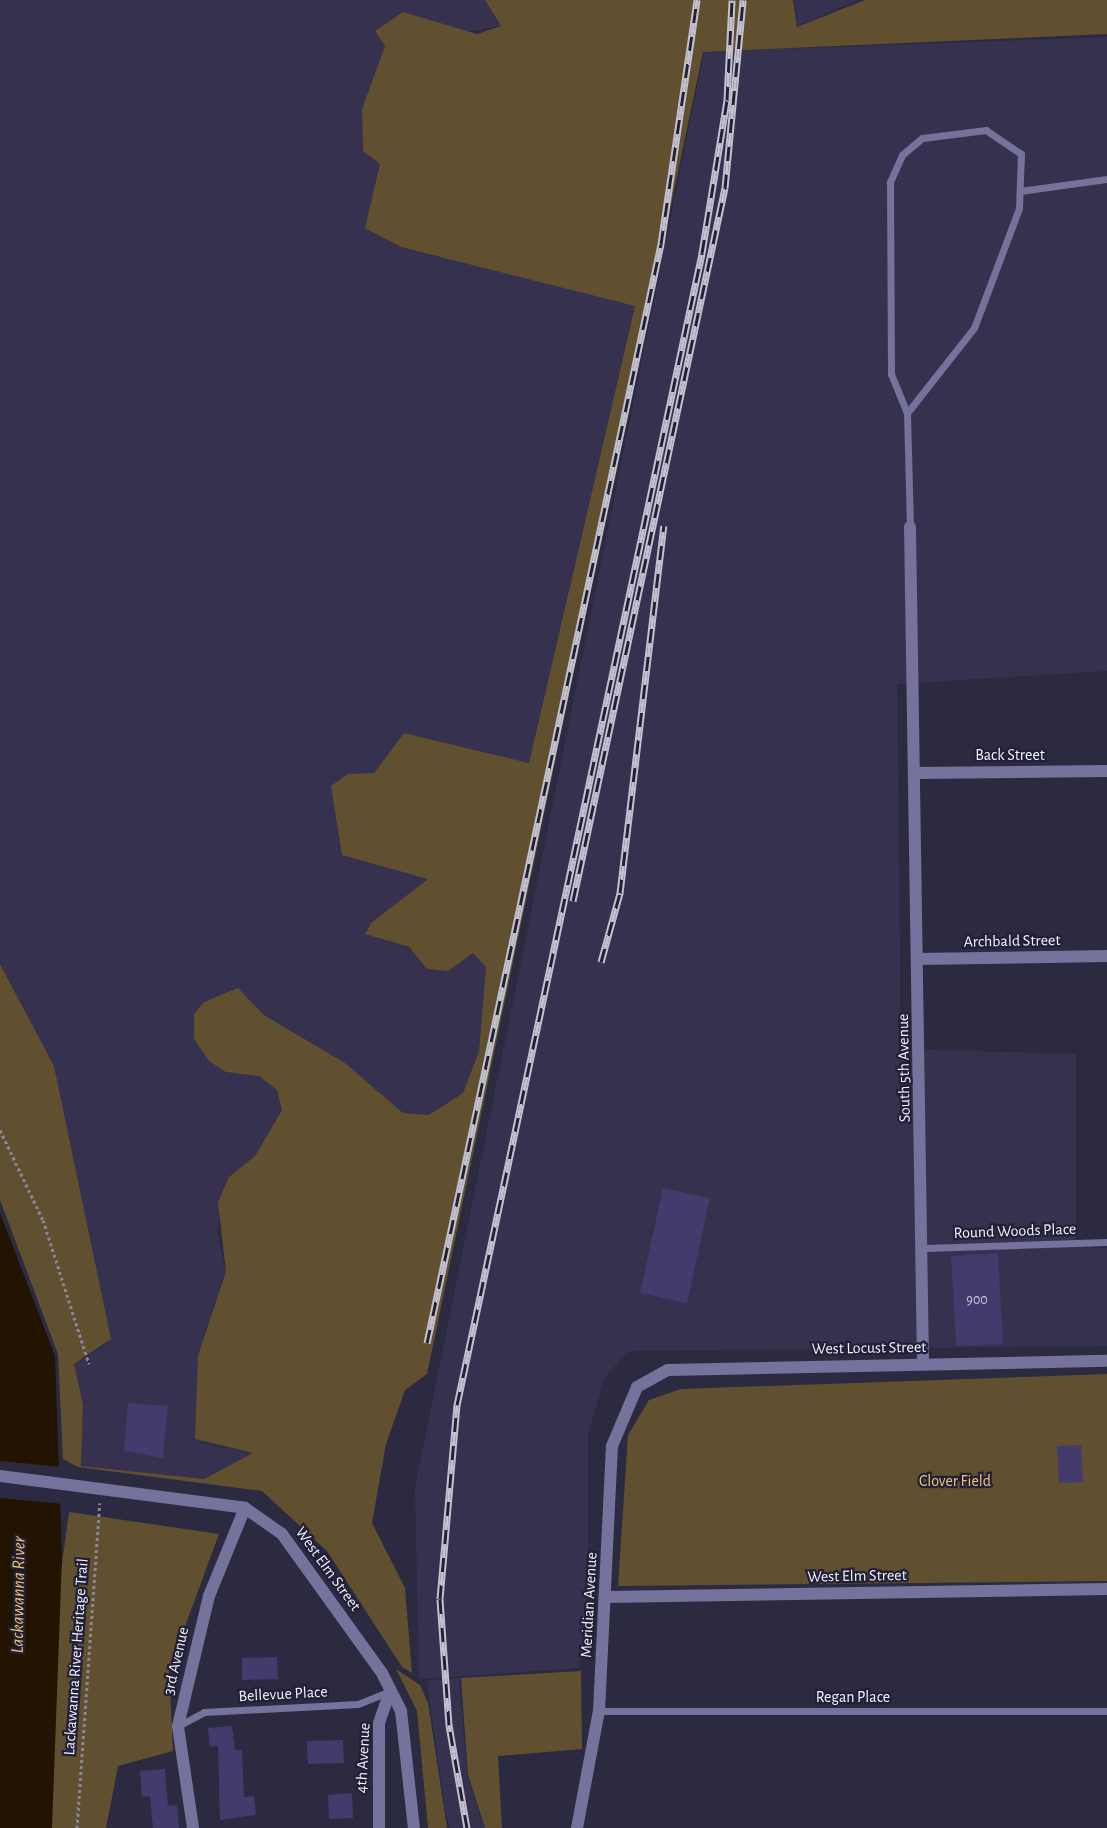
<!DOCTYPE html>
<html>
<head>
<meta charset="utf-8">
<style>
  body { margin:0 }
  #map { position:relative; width:1107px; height:1828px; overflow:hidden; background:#2c2a41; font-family:"Alegreya Sans",sans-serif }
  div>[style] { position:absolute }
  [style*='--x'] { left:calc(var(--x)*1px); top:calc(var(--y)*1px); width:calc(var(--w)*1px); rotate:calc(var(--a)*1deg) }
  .built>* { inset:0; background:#35314f }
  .green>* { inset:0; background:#615030 }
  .water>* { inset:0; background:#221400 }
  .pier>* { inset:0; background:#2c2a41 }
  .building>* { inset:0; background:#423b6b }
  .path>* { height:3px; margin-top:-1.5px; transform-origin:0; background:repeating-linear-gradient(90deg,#898799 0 3px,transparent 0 6px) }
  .lane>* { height:7px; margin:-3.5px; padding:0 3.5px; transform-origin:3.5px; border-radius:3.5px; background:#75729b }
  .street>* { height:12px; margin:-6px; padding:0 6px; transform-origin:6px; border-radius:6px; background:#75729b }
  .rail>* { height:7px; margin-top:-3.5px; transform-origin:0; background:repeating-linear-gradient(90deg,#222036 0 14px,#c2c1d0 0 28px); box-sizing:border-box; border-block:2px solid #c2c1d0 }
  span { translate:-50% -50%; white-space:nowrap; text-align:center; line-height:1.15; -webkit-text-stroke:4.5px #222036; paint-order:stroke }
  .number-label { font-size:14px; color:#c6c4d9 }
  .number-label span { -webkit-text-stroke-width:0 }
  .street-label { font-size:16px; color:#f2f1fe }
  .park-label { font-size:16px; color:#f3c677 }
  .water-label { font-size:18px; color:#edc171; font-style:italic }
</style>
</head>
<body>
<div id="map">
  <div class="built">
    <div style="clip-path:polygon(0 0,485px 0,501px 26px,385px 46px,362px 109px,363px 151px,380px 164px,366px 228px,401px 247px,635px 305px,529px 763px,404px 733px,374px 773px,348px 774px,428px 879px,371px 923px,366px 934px,409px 948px,427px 969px,448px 970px,474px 953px,486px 967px,479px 1051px,463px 1093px,429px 1115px,403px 1113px,345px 1063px,264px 1015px,238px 988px,226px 1072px,259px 1076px,277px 1090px,282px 1110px,255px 1157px,229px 1177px,217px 1230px,226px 1272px,201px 1443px,254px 1453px,204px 1479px,81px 1466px,83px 1404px,74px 1364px,108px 1343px,54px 1066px,0 964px)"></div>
    <div style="clip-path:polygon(794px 0,858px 0,798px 26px)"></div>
    <div style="clip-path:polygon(1107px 37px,1107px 671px,897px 684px,901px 1049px,1076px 1054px,1076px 1247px,1107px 1248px,1107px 1346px,629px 1351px,604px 1378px,588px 1436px,588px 1581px,580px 1668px,419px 1679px,415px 1488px,704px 52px)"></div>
    <div style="clip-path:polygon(459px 1678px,467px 1775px,484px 1828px,450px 1828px,445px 1809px,427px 1681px)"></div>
  </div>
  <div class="green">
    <div style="clip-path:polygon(485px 0,793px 0,797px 27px,865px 0,1107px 0,1107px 34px,703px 52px,427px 1374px,405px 1390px,386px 1444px,372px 1523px,405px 1588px,412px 1673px,402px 1667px,327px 1551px,262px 1491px,78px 1467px,63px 1459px,58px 1354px,0 1200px,0 964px,54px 1066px,111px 1339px,74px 1364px,83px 1404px,81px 1466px,204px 1479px,253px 1453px,195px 1439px,198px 1356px,226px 1272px,218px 1202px,229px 1177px,255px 1156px,282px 1110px,277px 1090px,259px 1076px,226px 1072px,209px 1061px,194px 1039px,194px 1014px,204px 1002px,238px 988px,264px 1015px,345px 1063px,403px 1113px,429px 1115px,463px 1093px,479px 1051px,486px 967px,473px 953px,448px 971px,427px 969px,409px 947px,365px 934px,371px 923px,428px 879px,342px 855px,331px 786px,348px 774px,374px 773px,404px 733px,529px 763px,635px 306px,401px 247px,365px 228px,380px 164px,363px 151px,362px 109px,385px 46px,375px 31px,403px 12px,477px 34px,501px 26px)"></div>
    <div style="clip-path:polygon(1107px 1374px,1107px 1581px,618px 1586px,628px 1435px,649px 1400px,681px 1389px)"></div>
    <div style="clip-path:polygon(69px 1512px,219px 1534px,169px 1670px,173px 1751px,118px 1766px,106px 1828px,41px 1828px,50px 1653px)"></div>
    <div style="clip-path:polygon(396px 1669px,420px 1685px,428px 1703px,447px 1828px,428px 1828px,417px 1711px)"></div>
    <div style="clip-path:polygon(581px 1671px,582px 1749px,498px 1756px,502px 1828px,485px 1828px,468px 1775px,461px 1678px)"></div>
  </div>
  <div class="water">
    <div style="clip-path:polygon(0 1213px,55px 1356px,62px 1557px,52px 1828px,0 1828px)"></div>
  </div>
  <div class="pier">
    <div style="clip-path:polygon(0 1461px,62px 1467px,63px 1504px,0 1498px)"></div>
  </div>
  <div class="building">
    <div style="clip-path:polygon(663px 1188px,710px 1198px,687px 1303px,640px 1293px)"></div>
    <div style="clip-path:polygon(998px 1253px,1003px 1344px,956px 1346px,951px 1256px)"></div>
    <div style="clip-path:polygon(128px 1403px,168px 1406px,163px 1458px,124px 1451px)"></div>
    <div style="clip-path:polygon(1081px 1445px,1083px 1482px,1059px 1483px,1057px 1446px)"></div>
    <div style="clip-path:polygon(277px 1657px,278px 1679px,242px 1680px,242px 1658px)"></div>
    <div style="clip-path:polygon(232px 1726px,235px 1750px,242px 1750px,244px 1797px,254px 1796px,256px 1815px,220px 1820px,218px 1746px,210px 1747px,208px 1728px)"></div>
    <div style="clip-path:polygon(343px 1740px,344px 1763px,308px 1764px,307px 1741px)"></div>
    <div style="clip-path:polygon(165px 1769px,168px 1806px,177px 1805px,179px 1828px,153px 1828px,150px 1796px,142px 1797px,140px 1771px)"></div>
    <div style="clip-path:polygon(352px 1793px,353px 1818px,329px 1819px,328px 1795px)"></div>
  </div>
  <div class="path">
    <div style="--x:0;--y:1130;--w:100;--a:64.5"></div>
    <div style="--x:43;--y:1220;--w:151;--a:72.3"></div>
    <div style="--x:77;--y:1828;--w:326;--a:-86"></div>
  </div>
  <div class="lane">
    <div style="--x:1020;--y:191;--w:88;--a:-7.9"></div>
    <div style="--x:907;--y:413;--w:108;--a:-51.8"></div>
    <div style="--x:974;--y:328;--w:128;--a:-69.4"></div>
    <div style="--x:1019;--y:208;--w:54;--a:-87.9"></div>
    <div style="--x:1021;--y:154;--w:42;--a:-145.6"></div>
    <div style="--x:986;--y:130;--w:64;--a:172.9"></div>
    <div style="--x:922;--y:138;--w:26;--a:140"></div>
    <div style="--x:902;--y:155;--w:30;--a:114"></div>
    <div style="--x:890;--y:182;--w:192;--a:89.7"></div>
    <div style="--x:891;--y:374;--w:42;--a:67.7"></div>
    <div style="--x:907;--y:413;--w:114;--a:88.5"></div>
    <div style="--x:925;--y:1248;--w:182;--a:-1.9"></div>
    <div style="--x:599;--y:1711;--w:508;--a:0"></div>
    <div style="--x:178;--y:1726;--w:30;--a:-28"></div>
    <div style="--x:204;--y:1712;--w:154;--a:-3"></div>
    <div style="--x:358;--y:1704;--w:35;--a:-22"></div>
  </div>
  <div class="street">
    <div style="--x:910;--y:527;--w:836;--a:89.11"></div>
    <div style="--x:914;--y:773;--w:193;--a:-0.6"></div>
    <div style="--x:918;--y:959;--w:189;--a:-0.9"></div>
    <div style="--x:0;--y:1476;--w:247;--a:7.4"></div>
    <div style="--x:245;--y:1508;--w:45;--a:35.1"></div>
    <div style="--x:282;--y:1534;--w:171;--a:54.3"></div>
    <div style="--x:382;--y:1673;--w:42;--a:63.4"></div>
    <div style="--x:401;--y:1711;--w:118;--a:83.7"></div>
    <div style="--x:607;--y:1597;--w:500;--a:-0.92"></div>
    <div style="--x:193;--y:1828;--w:103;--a:-98.4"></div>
    <div style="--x:178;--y:1726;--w:134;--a:-76.6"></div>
    <div style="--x:209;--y:1596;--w:95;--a:-67.8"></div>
    <div style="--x:379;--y:1828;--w:105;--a:-90"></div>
    <div style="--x:379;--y:1723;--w:34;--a:-71"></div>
    <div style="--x:577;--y:1828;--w:119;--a:-79.4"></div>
    <div style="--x:599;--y:1711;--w:265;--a:-87.2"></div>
    <div style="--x:612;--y:1446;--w:64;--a:-67"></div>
    <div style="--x:637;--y:1387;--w:35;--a:-29"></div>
    <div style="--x:668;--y:1370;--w:439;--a:-1.2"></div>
  </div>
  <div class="rail">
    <div style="--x:573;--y:901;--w:729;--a:-77.97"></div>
    <div style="--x:725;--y:188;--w:189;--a:-84.5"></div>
    <div style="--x:601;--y:962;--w:72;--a:-74.6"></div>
    <div style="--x:620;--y:893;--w:370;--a:-83.2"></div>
    <div style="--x:427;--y:1343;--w:1124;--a:-77.98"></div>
    <div style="--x:661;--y:244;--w:247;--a:-81.6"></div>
    <div style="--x:467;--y:1828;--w:105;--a:-99.9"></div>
    <div style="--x:449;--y:1725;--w:126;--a:-94.1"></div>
    <div style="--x:440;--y:1599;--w:195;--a:-85"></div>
    <div style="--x:457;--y:1405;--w:1178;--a:-77.99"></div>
    <div style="--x:702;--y:253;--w:155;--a:-80.7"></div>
    <div style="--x:727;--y:100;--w:100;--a:-87.1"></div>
  </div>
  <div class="number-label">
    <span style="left:977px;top:1300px">900</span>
  </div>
  <div class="street-label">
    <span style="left:1010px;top:755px">Back Street</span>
    <span style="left:1012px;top:941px;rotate:-1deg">Archbald Street</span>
    <span style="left:904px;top:1068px;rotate:-91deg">South 5th Avenue</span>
    <span style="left:1015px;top:1231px;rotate:-2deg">Round Woods Place</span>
    <span style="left:869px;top:1348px;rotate:-1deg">West Locust Street</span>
    <span style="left:328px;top:1569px;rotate:54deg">West Elm Street</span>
    <span style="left:857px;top:1576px;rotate:-1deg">West Elm Street</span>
    <span style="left:589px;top:1605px;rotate:-87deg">Meridian Avenue</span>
    <span style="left:76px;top:1657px;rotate:-86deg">Lackawanna River Heritage Trail</span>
    <span style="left:176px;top:1661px;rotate:-77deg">3rd Avenue</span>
    <span style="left:283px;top:1694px;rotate:-3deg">Bellevue Place</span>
    <span style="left:853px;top:1697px">Regan Place</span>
    <span style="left:363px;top:1758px;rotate:-87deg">4th Avenue</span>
  </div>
  <div class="park-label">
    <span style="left:955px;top:1481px">Clover Field</span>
  </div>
  <div class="water-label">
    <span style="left:19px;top:1595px;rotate:-89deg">Lackawanna River</span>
  </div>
</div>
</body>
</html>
